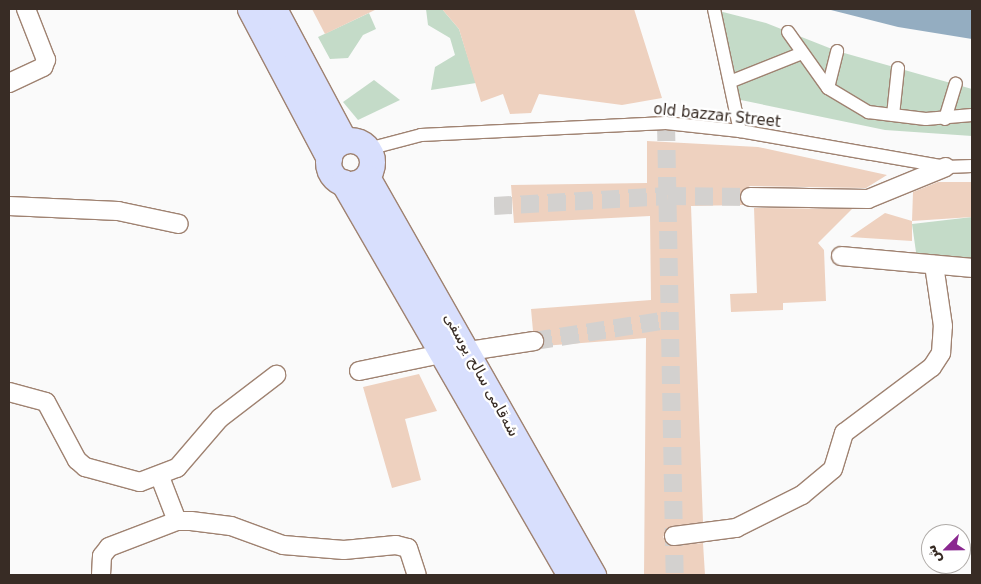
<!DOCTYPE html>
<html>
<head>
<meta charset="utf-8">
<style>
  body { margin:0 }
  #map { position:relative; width:981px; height:584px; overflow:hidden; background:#fafafa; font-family:"DejaVu Sans",Vazirmatn,sans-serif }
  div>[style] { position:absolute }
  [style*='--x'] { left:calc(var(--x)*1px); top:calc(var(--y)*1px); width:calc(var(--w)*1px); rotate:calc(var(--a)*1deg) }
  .green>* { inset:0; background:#c4dbc8 }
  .water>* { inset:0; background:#94adc1 }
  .building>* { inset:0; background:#eed1bf }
  .minor-tunnel>* { height:18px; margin-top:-9px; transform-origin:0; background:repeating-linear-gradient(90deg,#d3d1cf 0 18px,transparent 0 27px) }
  .roads { filter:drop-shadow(1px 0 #9f8271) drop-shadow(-1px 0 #9f8271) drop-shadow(0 1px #9f8271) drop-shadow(0 -1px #9f8271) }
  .pedestrian>* { height:12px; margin:-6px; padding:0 6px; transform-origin:6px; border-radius:6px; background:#fff }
  .minor>* { height:18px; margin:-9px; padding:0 9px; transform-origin:9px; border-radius:9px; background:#fff }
  .secondary>* { height:25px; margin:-12.5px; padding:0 12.5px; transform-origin:12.5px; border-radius:12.5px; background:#d8dffd }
  .secondary>.ring { margin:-12.5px; padding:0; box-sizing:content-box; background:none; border:25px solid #d8dffd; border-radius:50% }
  span { translate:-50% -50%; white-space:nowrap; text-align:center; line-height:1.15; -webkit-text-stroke:4.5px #fff; paint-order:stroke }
  .street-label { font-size:15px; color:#382c25 }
  .frame { position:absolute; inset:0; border:10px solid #382c25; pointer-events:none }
  .north { position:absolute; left:921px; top:524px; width:50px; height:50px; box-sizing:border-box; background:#fff; border:1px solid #afaba8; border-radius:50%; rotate:247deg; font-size:14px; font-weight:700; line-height:20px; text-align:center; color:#382c25 }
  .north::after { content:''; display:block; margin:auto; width:18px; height:22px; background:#8a2890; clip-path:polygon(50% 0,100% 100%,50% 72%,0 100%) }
</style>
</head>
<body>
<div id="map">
  <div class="green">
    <div style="clip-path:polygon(426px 9px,442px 9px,459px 29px,476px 83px,431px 90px,435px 67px,455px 55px,450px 38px,428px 25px)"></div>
    <div style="clip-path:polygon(715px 10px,766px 23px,837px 51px,972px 89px,972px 136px,885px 130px,736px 99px)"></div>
    <div style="clip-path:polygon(369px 13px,376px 29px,363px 35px,348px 58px,330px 59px,318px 37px)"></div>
    <div style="clip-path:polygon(374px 80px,400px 100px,358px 120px,343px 102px)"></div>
    <div style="clip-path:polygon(972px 217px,972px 263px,917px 259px,912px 224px)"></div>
  </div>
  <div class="water">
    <div style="clip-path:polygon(827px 9px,972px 9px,972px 39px,898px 27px)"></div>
  </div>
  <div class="building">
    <div style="clip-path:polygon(312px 9px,377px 9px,325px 34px)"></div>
    <div style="clip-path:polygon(442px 9px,634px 9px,662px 98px,622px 105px,539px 94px,531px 113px,510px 114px,503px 94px,481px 102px,459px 29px)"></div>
    <div style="clip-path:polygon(647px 141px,758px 147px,887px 175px,866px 188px,750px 186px,741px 192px,743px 205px,691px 206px,703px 522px,672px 526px,663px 537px,670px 546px,703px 543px,705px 575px,644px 575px,646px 338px,543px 346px,543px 335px,533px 331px,531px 309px,651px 300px,650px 216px,514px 223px,511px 185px,647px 183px)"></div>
    <div style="clip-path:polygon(938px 182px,972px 182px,972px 217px,912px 221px,912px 241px,850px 237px,885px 213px,912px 221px,913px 192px)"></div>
    <div style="clip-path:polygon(754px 208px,852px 209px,818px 243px,824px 250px,826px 301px,783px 303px,783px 310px,731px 312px,730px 294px,757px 293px)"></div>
    <div style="clip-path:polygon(419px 374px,437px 411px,405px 419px,421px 480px,392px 488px,363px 387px)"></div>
  </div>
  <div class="minor-tunnel">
    <div style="--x:666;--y:123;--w:452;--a:88.9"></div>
    <div style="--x:494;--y:206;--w:174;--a:-3.3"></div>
    <div style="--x:668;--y:196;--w:82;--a:0.7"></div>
    <div style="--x:534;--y:341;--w:136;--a:-8.9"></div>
  </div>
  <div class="roads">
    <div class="pedestrian">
      <div style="--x:714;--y:9;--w:125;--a:78"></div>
      <div style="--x:788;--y:32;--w:69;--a:54.5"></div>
      <div style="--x:828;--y:88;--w:47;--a:31"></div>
      <div style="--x:868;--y:112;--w:58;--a:6.9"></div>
      <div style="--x:926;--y:119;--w:46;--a:-5"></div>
      <div style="--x:732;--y:81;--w:73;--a:-21.7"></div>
      <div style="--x:828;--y:88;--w:38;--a:-76"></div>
      <div style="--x:893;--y:115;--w:47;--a:-83.9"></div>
      <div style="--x:945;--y:119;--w:37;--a:-73"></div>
      <div style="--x:368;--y:149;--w:55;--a:-14.8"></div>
      <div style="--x:421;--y:135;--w:245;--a:-2.8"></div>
      <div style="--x:666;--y:123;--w:74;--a:6.2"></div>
      <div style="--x:740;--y:131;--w:209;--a:9.9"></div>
      <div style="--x:946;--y:167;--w:26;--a:-2"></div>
    </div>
    <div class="minor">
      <div style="--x:9;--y:83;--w:38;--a:-25"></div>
      <div style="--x:43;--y:67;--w:8;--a:-67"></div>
      <div style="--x:46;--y:60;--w:55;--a:-111.4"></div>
      <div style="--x:750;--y:197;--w:118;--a:1"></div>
      <div style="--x:868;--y:199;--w:84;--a:-22.3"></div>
      <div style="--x:9;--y:206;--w:109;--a:2.6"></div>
      <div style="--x:118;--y:211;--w:62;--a:12"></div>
      <div style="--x:841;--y:256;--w:132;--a:5.2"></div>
      <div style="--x:469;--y:351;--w:66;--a:-8.7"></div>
      <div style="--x:359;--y:371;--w:84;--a:-11.7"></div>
      <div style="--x:9;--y:392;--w:38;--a:15"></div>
      <div style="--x:46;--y:402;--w:66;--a:61.9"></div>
      <div style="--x:77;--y:460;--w:11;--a:41"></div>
      <div style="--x:85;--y:467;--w:57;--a:15.3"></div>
      <div style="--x:140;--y:482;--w:40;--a:-21"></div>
      <div style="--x:177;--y:468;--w:66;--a:-49.3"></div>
      <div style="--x:220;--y:418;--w:71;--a:-37.5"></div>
      <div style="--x:160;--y:477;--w:47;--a:68.9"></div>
      <div style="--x:674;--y:536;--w:63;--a:-7.4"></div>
      <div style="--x:736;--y:528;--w:74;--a:-26.6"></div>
      <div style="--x:802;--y:495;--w:40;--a:-40"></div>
      <div style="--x:833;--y:469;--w:38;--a:-73"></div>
      <div style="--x:844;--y:433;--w:110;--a:-36.9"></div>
      <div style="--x:932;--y:367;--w:17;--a:-57"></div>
      <div style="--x:941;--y:353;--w:27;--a:-86"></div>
      <div style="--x:943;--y:326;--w:62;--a:-98.4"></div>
      <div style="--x:101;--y:575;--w:19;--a:-87"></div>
      <div style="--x:102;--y:556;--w:11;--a:-52"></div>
      <div style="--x:109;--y:547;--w:73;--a:-20.9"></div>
      <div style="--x:177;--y:521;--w:14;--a:0"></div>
      <div style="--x:191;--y:521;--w:40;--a:7.1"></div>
      <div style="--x:231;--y:526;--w:55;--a:20.1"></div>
      <div style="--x:283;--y:545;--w:61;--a:4.7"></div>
      <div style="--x:344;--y:550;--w:52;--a:-5.5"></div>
      <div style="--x:396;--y:545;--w:12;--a:14"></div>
      <div style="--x:408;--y:548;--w:28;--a:72"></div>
    </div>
    <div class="secondary">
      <div style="--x:250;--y:9;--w:169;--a:62.1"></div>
      <div style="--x:274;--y:9;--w:149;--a:61.9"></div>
      <div class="ring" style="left:328px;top:140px;width:19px;height:19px"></div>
      <div style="--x:367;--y:177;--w:458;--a:60.4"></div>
      <div style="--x:343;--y:182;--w:454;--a:60"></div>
    </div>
  </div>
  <div class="street-label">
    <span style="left:717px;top:116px;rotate:6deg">old bazzar Street</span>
    <span style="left:481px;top:375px;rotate:61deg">شەقامی سالح یوسفی</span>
  </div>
  <div class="frame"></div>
  <div class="north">ش</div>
</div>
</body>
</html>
